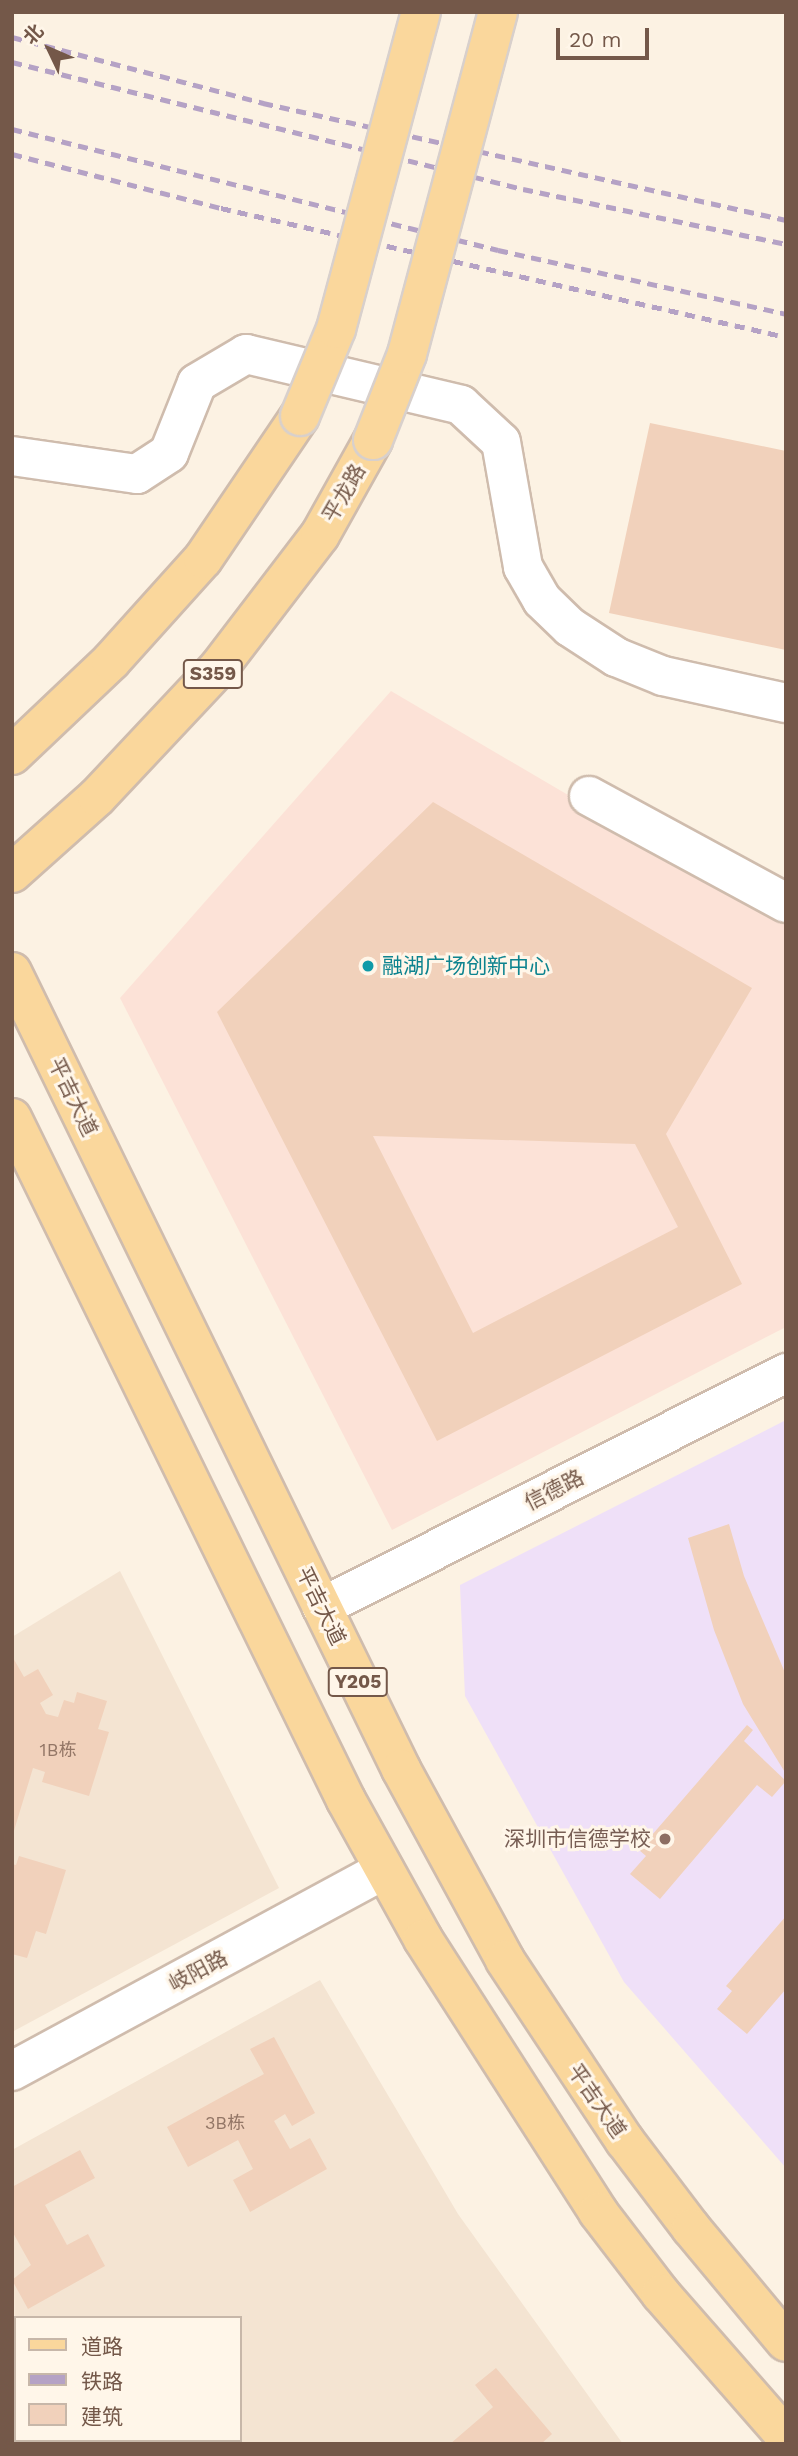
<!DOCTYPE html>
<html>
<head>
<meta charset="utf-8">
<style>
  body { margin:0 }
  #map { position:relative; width:798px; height:2456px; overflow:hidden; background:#fcf2e3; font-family:"Work Sans","Noto Sans SC",sans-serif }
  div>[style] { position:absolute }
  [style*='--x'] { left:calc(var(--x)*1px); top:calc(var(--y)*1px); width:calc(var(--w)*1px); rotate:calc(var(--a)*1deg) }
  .residential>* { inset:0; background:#f4e4d2 }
  .commercial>* { inset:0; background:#fce2d7 }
  .education>* { inset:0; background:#efe0f8 }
  .building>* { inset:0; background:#f1d1bb }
  .roads { filter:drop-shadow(2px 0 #cfbcad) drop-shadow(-2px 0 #cfbcad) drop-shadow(0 2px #cfbcad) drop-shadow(0 -2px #cfbcad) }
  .minor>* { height:38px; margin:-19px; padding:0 19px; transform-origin:19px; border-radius:19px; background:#fff }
  .major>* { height:38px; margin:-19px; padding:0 19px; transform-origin:19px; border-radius:19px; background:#fad79c }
  .rail>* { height:5px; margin-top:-2.5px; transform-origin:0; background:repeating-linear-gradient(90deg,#b5a2c5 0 10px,transparent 0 17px) }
  .bridges { filter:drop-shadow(2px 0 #d8d0cc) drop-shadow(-2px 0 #d8d0cc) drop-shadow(0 2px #d8d0cc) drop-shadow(0 -2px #d8d0cc) }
  .major-bridge>* { height:38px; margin:-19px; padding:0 19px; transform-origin:19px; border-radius:19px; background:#fad79c }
  .dots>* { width:19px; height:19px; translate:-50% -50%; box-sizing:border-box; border:4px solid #fff6e9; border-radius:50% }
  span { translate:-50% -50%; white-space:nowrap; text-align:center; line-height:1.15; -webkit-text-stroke:6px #fff6e9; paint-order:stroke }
  .number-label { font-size:18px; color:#937666 }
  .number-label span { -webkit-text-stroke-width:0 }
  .shield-label span { padding:2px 5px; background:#fff6e9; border:2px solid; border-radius:5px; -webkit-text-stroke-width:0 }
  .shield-label { font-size:19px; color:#745849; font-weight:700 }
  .street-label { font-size:21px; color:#745849 }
  .culture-label { font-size:21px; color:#0d838f }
  .left { translate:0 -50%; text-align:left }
  .education-label { font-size:21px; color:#785e54 }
  .right { translate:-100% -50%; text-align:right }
  .frame { position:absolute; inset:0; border:14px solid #745849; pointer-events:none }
  .legend { position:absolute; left:14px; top:2316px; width:228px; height:126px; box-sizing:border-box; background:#fff6e9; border:2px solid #c7b7a9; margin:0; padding:9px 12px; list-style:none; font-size:21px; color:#745849 }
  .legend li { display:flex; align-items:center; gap:14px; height:35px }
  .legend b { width:35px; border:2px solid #c7b7a9 }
  .north { position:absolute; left:14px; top:14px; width:70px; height:70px; -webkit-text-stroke:5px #fff6e9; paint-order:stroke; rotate:314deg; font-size:19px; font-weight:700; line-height:28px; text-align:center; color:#745849 }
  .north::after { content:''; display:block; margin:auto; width:24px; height:32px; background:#745849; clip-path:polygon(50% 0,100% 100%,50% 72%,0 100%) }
  .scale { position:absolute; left:556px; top:28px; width:93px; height:32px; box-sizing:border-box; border:4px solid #745849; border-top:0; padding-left:9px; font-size:21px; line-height:24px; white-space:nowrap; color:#745849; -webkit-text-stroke:5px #fff6e9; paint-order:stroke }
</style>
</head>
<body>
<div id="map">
  <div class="residential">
    <div style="clip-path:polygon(120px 1571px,279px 1888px,12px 2032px,12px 1637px)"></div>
    <div style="clip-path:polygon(320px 1980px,458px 2214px,623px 2444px,25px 2444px,23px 2440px,240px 2440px,240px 2318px,16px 2318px,16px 2425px,12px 2150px)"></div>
  </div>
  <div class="commercial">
    <div style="clip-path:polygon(391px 691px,786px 923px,786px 1327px,392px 1530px,120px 998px)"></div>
  </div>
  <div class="education">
    <div style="clip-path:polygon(786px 1420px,786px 2168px,624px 1982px,465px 1696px,460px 1585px)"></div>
  </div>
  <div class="building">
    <div style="clip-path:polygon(650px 423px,786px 451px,786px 650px,609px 613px)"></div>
    <div style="clip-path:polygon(evenodd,433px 802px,752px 988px,666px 1134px,742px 1284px,437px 1441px,217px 1012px,433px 802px,373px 1136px,635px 1144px,678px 1227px,473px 1333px,373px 1136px)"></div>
    <div style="clip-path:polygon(729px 1524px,744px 1576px,786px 1675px,786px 1774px,743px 1704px,714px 1630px,688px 1538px)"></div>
    <div style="clip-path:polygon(12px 1656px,24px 1677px,38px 1669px,53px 1695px,40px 1703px,46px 1714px,58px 1717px,64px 1700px,74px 1703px,77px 1692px,107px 1701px,98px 1729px,109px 1732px,89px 1796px,42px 1782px,45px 1772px,33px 1768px,13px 1834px)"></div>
    <div style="clip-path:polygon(747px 1725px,753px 1730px,744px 1741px,786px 1781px,772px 1797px,757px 1785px,660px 1899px,630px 1874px,646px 1856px,639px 1850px)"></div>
    <div style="clip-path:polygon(19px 1856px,66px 1870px,46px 1934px,36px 1931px,27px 1958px,12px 1954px,12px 1864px,16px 1865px)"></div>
    <div style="clip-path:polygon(786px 1916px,786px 1989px,747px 2034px,717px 2009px,732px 1991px,726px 1986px)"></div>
    <div style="clip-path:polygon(274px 2037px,315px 2113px,292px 2126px,285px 2114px,274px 2121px,290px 2149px,310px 2138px,327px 2169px,250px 2212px,233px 2180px,253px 2169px,238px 2140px,188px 2167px,167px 2127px,264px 2074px,250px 2049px)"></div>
    <div style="clip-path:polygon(80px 2150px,95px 2178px,45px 2205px,67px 2245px,88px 2234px,105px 2266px,28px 2309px,12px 2280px,31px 2265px,12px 2231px,12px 2187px)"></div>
    <div style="clip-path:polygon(496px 2368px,552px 2434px,541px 2444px,450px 2444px,493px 2407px,475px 2385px)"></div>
    <div style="clip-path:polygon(198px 2440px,232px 2440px,233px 2444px,187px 2444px)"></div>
  </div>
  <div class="roads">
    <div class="minor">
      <div style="--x:12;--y:456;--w:126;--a:8.2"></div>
      <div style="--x:137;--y:474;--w:38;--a:-33"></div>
      <div style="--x:169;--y:453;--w:75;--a:-68.2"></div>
      <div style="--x:197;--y:383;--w:57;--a:-30.6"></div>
      <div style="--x:246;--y:354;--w:221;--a:13.3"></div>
      <div style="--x:461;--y:405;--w:54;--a:42.8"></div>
      <div style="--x:501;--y:442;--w:127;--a:80"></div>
      <div style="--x:523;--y:567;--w:38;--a:60"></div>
      <div style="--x:542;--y:600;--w:39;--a:44"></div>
      <div style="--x:570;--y:627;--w:55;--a:33.1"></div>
      <div style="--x:616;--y:657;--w:51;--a:22"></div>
      <div style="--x:663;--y:676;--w:126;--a:12.4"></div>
      <div style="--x:589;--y:796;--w:224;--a:28.5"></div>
      <div style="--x:322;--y:1607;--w:520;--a:-26.76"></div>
      <div style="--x:12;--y:2071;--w:423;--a:-28.4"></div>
    </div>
    <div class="major">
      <div style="--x:12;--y:755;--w:137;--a:-43.5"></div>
      <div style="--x:111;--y:661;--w:137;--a:-48"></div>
      <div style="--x:203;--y:559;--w:173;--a:-55.9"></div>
      <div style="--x:12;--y:873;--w:114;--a:-41.8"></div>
      <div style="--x:97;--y:797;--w:178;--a:-46.8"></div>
      <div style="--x:219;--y:667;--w:166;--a:-52.6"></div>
      <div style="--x:320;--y:535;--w:109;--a:-60.8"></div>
      <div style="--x:12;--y:972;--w:887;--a:63.98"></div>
      <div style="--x:401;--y:1769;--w:217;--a:61.4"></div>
      <div style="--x:505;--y:1960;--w:217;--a:56.5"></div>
      <div style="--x:625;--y:2141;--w:109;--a:52.8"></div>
      <div style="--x:691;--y:2228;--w:148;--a:50.2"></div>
      <div style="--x:12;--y:1118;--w:759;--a:63.91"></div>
      <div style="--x:346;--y:1800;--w:159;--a:61"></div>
      <div style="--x:423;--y:1939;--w:324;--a:57.3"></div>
      <div style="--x:598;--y:2212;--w:103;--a:52.5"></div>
      <div style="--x:661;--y:2294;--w:190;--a:48.8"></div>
    </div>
  </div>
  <div class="rail">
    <div style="--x:12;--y:37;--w:260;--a:14.7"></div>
    <div style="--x:263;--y:103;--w:536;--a:12.61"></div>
    <div style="--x:12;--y:62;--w:527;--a:13.96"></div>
    <div style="--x:523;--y:189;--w:269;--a:11.8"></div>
    <div style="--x:12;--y:129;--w:501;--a:13.98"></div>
    <div style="--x:498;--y:250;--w:295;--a:12.5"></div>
    <div style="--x:12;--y:154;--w:216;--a:14.5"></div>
    <div style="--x:221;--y:208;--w:580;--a:12.86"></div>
  </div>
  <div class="bridges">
    <div class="major-bridge">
      <div style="--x:300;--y:416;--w:94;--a:-67.5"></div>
      <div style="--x:336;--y:329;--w:328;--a:-75"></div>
      <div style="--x:373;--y:440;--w:92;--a:-68.4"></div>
      <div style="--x:407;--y:354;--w:354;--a:-75.1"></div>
    </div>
  </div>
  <div class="dots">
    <div style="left:368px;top:966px;background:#0f9aa8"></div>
    <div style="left:665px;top:1839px;background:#8d6e63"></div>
  </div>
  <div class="number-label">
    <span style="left:58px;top:1750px">1B栋</span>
    <span style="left:225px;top:2123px">3B栋</span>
  </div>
  <div class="shield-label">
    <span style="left:213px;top:674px">S359</span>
    <span style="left:358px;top:1682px">Y205</span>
  </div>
  <div class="street-label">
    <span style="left:344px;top:493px;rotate:-60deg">平龙路</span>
    <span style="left:73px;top:1097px;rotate:64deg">平吉大道</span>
    <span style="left:554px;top:1490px;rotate:-27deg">信德路</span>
    <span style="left:321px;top:1606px;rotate:64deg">平吉大道</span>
    <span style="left:198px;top:1971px;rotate:-28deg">岐阳路</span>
    <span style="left:597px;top:2101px;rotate:55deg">平吉大道</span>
  </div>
  <div class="culture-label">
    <span class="left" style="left:382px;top:966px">融湖广场创新中心</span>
  </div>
  <div class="education-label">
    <span class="right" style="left:651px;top:1839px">深圳市信德学校</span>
  </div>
  <div class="frame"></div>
  <ul class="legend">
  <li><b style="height:9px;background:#fad79c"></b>道路</li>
  <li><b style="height:9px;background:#b5a2c5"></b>铁路</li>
  <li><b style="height:19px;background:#f1d1bb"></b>建筑</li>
  </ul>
  <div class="north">北</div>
  <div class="scale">20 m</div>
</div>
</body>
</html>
